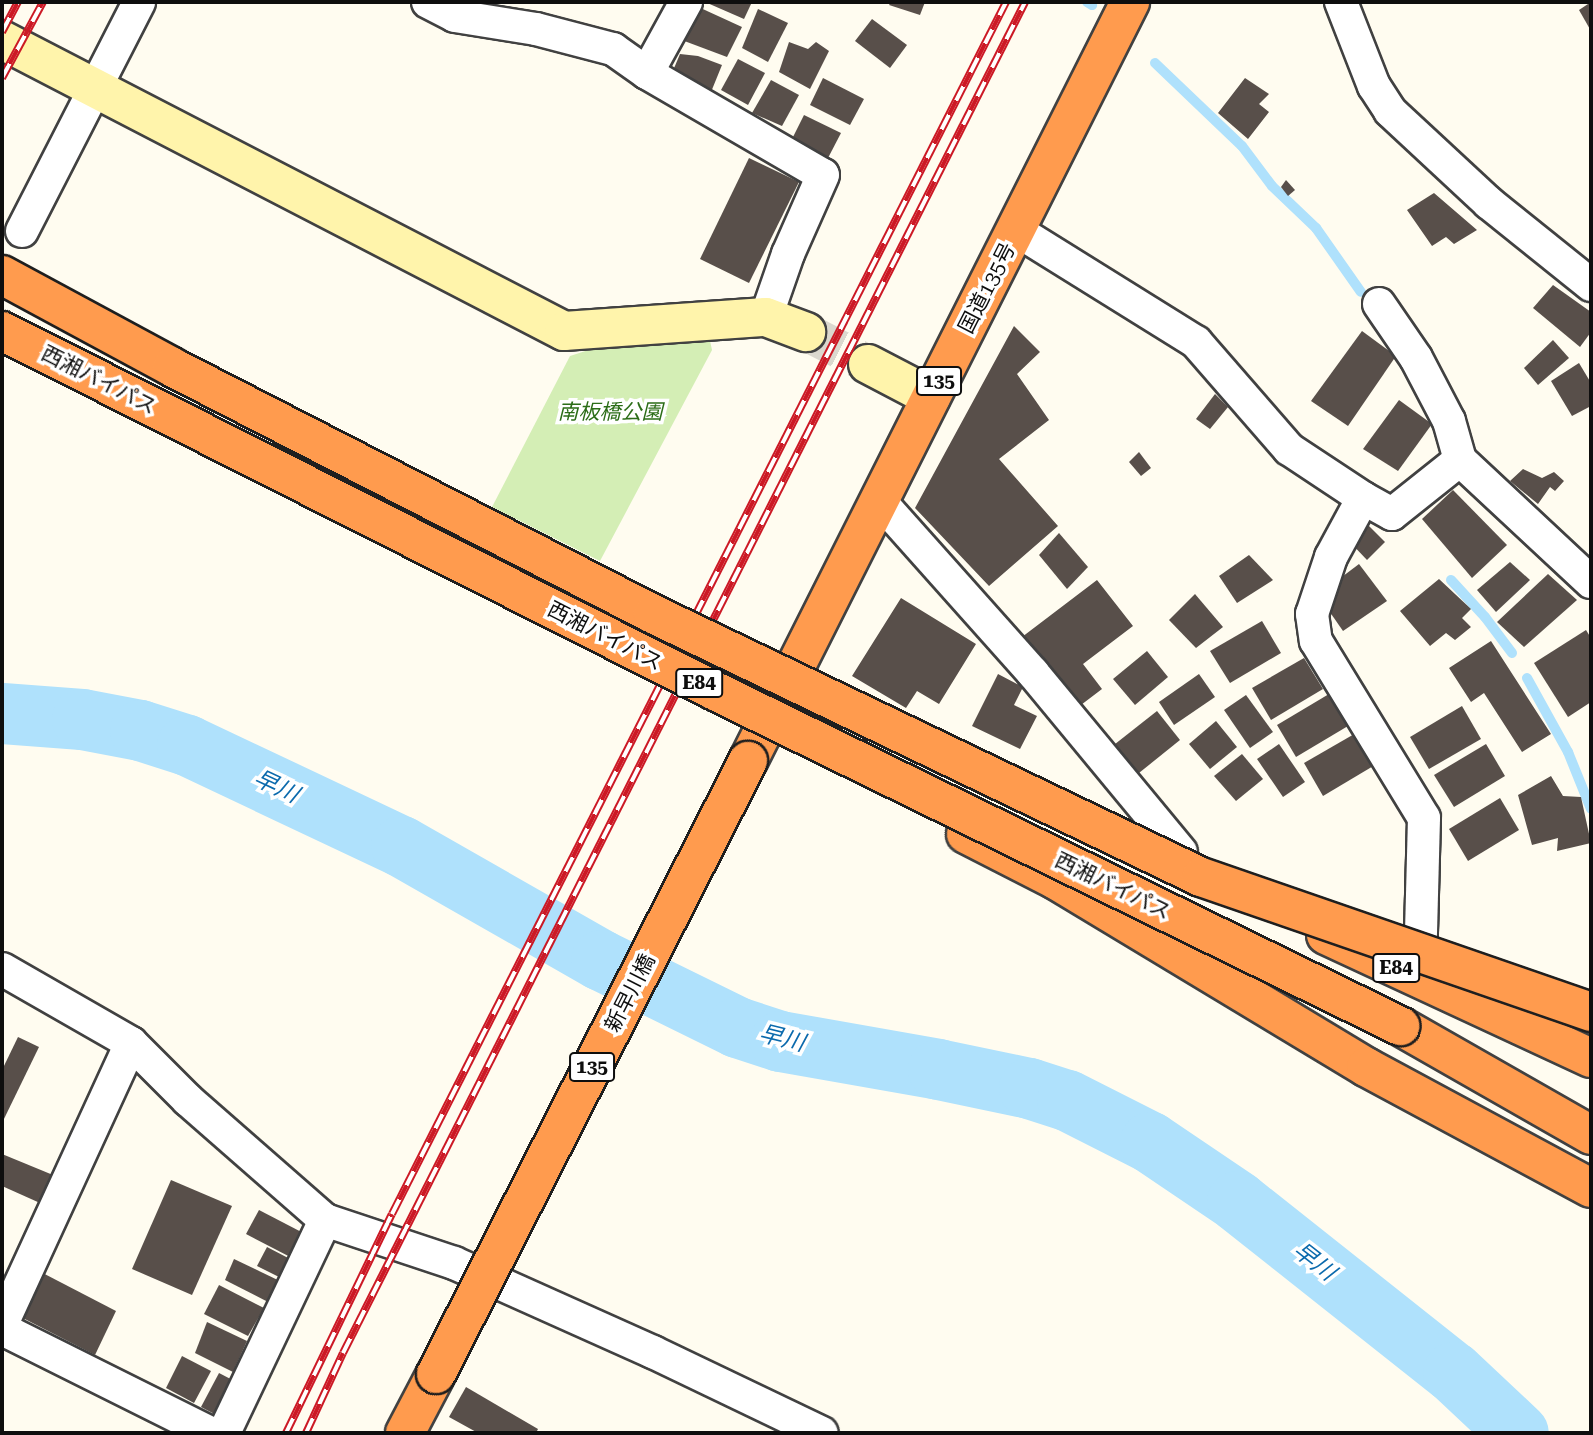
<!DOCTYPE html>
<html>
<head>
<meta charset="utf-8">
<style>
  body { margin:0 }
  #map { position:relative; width:1593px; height:1435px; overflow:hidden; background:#fffcf0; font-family:"Roboto Serif","Noto Sans JP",serif }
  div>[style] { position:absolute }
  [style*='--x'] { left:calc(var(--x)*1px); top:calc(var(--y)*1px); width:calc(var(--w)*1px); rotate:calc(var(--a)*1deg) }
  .green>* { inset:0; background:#d4eeb5 }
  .stream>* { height:10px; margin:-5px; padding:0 5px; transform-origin:5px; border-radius:5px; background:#afe1fc }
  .river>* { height:61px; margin:-30.5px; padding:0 30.5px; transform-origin:30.5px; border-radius:30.5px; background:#afe1fc }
  .building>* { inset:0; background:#584f4a }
  .secondary-tunnel>* { height:38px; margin-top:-19px; transform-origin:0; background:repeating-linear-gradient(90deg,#dbd8ce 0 38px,transparent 0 57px) }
  .roads { filter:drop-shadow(2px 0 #414141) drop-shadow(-2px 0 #414141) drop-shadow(0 2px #414141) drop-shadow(0 -2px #414141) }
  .street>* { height:32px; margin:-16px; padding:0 16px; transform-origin:16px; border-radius:16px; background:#fff }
  .secondary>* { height:38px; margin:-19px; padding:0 19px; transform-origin:19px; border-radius:19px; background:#fff4ab }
  .highway>* { height:38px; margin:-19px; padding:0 19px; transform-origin:19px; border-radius:19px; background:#ff9b4e }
  .rail>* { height:8px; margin-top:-4px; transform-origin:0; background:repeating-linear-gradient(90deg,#fff 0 16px,#cc1925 0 32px); box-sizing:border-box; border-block:2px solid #cc1925 }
  .bridges { filter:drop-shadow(2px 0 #1f1f1f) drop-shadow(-2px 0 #1f1f1f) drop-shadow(0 2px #1f1f1f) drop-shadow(0 -2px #1f1f1f) }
  .highway-bridge>* { height:38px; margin:-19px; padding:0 19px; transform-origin:19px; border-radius:19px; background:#ff9b4e }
  span { translate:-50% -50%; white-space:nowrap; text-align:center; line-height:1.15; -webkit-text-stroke:7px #fff; paint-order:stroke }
  .shield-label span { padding:2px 5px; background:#fff; border:2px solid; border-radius:5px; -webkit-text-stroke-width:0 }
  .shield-label { font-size:19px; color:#0e0e0e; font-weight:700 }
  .street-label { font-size:21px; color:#0e0e0e }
  .park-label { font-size:21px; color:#2c6d18; font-style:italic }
  .water-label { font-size:23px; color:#0b6aad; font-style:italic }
  .frame { position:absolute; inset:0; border:4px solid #0e0e0e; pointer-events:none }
</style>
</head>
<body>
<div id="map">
  <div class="green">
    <div style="clip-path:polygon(709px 336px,712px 350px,600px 561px,492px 507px,570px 356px,601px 346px)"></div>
  </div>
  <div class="stream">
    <div style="--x:1087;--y:2;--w:6;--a:31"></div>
    <div style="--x:1155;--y:63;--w:120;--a:43.7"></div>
    <div style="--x:1242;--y:146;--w:50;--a:53.1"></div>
    <div style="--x:1272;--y:186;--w:61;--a:43.7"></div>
    <div style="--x:1316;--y:228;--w:78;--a:54.9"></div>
    <div style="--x:1451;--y:580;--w:50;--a:47.4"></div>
    <div style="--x:1485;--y:617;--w:45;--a:53.1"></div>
    <div style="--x:1527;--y:678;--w:85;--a:61"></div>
    <div style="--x:1568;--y:752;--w:61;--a:68"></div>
  </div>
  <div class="river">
    <div style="--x:2;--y:713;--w:80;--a:4.3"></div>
    <div style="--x:82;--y:719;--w:59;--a:10.7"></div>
    <div style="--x:140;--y:730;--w:49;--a:17.7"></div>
    <div style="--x:187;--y:745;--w:237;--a:25.3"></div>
    <div style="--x:401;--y:846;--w:230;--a:29.7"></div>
    <div style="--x:601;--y:960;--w:152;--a:26.2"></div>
    <div style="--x:737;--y:1027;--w:45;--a:18"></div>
    <div style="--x:780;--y:1041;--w:160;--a:10"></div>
    <div style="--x:938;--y:1069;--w:93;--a:11.8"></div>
    <div style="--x:1029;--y:1088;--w:40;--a:18"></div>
    <div style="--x:1067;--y:1100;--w:93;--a:26.8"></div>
    <div style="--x:1150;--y:1142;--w:105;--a:34.1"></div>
    <div style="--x:1237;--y:1201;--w:275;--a:38.4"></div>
    <div style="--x:1453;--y:1372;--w:89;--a:43.2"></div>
  </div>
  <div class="building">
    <div style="clip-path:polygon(705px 2px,752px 2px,744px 19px)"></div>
    <div style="clip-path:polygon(891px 2px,925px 2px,920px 15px,889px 5px)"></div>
    <div style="clip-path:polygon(1591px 2px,1591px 31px,1579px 10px)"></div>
    <div style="clip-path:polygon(694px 5px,742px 27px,727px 57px,679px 39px)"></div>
    <div style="clip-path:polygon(758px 9px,788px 23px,768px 62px,742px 48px)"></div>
    <div style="clip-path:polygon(872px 19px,907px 45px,890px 68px,855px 41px)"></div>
    <div style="clip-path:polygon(789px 42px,808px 49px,816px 42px,829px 51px,810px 89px,779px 72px)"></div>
    <div style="clip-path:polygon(680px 54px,698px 56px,722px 65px,711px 92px,672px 73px)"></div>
    <div style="clip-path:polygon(738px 59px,765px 73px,748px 105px,721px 90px)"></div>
    <div style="clip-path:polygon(823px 78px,864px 99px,850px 125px,810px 105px)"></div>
    <div style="clip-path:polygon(1245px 78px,1269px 94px,1259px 104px,1269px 112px,1248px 139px,1218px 113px)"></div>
    <div style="clip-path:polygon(771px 80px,799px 95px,782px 126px,752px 113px)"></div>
    <div style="clip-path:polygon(804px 115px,841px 133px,828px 158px,791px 141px)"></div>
    <div style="clip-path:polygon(749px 158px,799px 182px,749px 283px,700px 259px)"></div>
    <div style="clip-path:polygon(1286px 180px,1295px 190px,1288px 196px,1281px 187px)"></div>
    <div style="clip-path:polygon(1434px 193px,1477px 230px,1454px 244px,1446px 237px,1432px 246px,1407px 210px)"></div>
    <div style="clip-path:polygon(1553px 285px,1591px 312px,1591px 332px,1580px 347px,1533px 308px)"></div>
    <div style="clip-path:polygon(1014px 326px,1040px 352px,1017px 374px,1049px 420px,999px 459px,1058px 526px,989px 586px,915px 508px)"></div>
    <div style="clip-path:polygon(1362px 331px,1396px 356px,1348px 426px,1311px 401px)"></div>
    <div style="clip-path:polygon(1553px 340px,1569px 358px,1538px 385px,1524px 368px)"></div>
    <div style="clip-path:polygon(1579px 363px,1591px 383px,1591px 406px,1572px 416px,1551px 381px)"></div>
    <div style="clip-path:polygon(1215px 394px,1228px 407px,1210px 429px,1196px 419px)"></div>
    <div style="clip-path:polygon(1399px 400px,1432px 424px,1398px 471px,1363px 449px)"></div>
    <div style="clip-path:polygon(1139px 452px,1151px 468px,1141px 476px,1129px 462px)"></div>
    <div style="clip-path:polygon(1523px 469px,1542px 478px,1554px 472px,1564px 481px,1555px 491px,1550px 487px,1538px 504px,1510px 481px)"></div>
    <div style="clip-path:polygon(1453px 490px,1507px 545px,1472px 578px,1422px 519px)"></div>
    <div style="clip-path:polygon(1363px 520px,1385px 542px,1367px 560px,1348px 540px)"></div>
    <div style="clip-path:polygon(1059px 533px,1088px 567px,1067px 589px,1039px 555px)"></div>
    <div style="clip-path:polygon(1249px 555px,1273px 580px,1237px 603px,1219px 576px)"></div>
    <div style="clip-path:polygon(1510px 562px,1530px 580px,1496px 612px,1477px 590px)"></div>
    <div style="clip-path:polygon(1359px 564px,1387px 601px,1343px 631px,1318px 595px)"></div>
    <div style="clip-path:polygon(1548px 574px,1577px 600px,1524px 647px,1497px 622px)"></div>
    <div style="clip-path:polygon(1439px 579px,1471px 609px,1462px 618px,1471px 627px,1455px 640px,1446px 633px,1430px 646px,1400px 611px)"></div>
    <div style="clip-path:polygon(1097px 580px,1133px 626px,1083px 664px,1102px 689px,1077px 708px,1022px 637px)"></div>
    <div style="clip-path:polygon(1195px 594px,1223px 627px,1196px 648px,1169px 620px)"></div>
    <div style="clip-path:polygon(901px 598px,976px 644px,939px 704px,917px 691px,906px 708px,852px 676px)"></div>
    <div style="clip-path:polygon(1262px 621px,1281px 653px,1230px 683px,1210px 651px)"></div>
    <div style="clip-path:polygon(1586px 630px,1591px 638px,1591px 702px,1568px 717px,1534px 663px)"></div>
    <div style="clip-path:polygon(1491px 641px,1551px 734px,1522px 752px,1484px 693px,1471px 702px,1449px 668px)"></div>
    <div style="clip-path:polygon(1147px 651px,1168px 677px,1135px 705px,1113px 679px)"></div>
    <div style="clip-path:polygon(1304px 658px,1323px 689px,1271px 720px,1252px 688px)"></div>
    <div style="clip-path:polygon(998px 674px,1023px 687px,1014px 705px,1037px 716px,1020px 749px,972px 726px)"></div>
    <div style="clip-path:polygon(1199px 674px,1215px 697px,1174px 725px,1159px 702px)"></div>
    <div style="clip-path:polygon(1329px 694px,1348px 726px,1296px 757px,1277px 725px)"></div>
    <div style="clip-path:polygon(1246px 695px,1273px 732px,1250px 748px,1224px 710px)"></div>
    <div style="clip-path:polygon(1462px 706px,1481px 739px,1429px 769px,1410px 737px)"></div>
    <div style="clip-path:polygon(1157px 711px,1180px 740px,1134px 777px,1110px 748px)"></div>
    <div style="clip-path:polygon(1216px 721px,1237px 747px,1210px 769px,1189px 744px)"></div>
    <div style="clip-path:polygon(1356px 733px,1375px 765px,1323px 796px,1304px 763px)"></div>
    <div style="clip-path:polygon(1279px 744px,1305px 782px,1283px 797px,1257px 759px)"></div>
    <div style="clip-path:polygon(1486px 744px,1505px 776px,1454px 807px,1434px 775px)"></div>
    <div style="clip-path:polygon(1242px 754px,1263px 779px,1236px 801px,1214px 776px)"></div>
    <div style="clip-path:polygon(1551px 776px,1563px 796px,1581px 797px,1591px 843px,1557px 851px,1558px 838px,1532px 845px,1518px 795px)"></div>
    <div style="clip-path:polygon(1500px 798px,1519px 830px,1468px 861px,1449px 829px)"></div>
    <div style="clip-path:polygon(18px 1037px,39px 1047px,2px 1123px,2px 1070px)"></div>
    <div style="clip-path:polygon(2px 1154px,53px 1175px,40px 1203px,2px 1186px)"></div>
    <div style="clip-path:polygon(171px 1180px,232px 1206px,192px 1295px,132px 1269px)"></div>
    <div style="clip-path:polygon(259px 1210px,311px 1237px,298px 1261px,246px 1234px)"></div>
    <div style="clip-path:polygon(267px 1247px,292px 1260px,283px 1279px,257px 1266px)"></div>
    <div style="clip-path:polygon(234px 1259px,284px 1283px,272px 1304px,225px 1280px)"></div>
    <div style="clip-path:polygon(35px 1269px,116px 1311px,95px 1355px,15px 1314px)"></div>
    <div style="clip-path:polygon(219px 1285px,264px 1308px,248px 1336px,204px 1314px)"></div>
    <div style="clip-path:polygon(207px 1322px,247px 1341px,233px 1372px,195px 1353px)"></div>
    <div style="clip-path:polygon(182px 1356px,211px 1371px,194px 1403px,166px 1388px)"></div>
    <div style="clip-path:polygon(219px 1373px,244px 1386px,226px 1420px,201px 1407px)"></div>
    <div style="clip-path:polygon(466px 1387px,538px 1429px,536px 1433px,478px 1433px,449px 1417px)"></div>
  </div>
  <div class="secondary-tunnel">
    <div style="--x:806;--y:332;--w:70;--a:27.3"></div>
  </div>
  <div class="roads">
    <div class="street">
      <div style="--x:428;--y:2;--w:30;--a:27"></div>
      <div style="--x:455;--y:16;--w:82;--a:9.1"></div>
      <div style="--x:536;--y:29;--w:80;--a:14.6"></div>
      <div style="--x:613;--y:49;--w:42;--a:35.2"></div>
      <div style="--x:647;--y:73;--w:203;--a:30.1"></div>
      <div style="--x:823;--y:175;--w:86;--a:113.9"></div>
      <div style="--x:788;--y:254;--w:67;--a:109.2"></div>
      <div style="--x:1341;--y:2;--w:90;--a:68.6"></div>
      <div style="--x:1374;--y:86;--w:30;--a:57"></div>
      <div style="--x:1390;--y:111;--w:135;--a:42.9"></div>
      <div style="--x:1489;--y:203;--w:131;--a:38.8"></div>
      <div style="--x:647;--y:73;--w:81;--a:-61.2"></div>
      <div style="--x:1016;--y:230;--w:212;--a:31.9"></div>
      <div style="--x:1196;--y:342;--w:142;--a:49"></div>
      <div style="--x:1289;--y:449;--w:89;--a:33.5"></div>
      <div style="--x:1363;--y:498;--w:33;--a:29"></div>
      <div style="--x:1392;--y:514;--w:87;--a:-38.5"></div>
      <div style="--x:1460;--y:460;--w:179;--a:43"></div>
      <div style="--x:22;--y:231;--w:257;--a:-62.9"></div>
      <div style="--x:1379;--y:304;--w:65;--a:55.6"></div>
      <div style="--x:1416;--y:358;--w:71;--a:62.4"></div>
      <div style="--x:1449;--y:421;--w:41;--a:74.2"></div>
      <div style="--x:1363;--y:498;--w:67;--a:118.5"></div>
      <div style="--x:1331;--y:557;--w:60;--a:108.4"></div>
      <div style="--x:1312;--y:614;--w:27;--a:82"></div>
      <div style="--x:1316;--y:641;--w:207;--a:58.6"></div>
      <div style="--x:1424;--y:818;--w:148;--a:91.5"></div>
      <div style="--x:878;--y:499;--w:233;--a:48.3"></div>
      <div style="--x:1033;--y:673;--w:232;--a:50.4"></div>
      <div style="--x:2;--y:969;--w:149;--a:29.8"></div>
      <div style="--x:131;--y:1043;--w:81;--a:45"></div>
      <div style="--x:188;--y:1100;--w:182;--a:41.2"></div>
      <div style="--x:325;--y:1220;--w:136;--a:18.4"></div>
      <div style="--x:454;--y:1263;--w:218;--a:24.1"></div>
      <div style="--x:653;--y:1352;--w:187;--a:25.6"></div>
      <div style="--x:2;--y:1324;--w:309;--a:-65.3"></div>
      <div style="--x:2;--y:1329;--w:233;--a:26.5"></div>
      <div style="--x:224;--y:1433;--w:236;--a:-64.6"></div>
    </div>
    <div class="secondary">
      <div style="--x:2;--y:40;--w:633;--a:27.37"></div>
      <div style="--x:564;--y:331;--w:202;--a:-4"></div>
      <div style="--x:766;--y:317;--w:43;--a:20.6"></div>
      <div style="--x:868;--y:364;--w:71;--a:27.6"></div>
    </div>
    <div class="highway">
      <div style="--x:748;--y:761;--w:850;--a:-63.28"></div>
      <div style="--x:966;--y:834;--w:101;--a:27.1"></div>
      <div style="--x:1056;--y:880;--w:362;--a:31.1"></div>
      <div style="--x:1366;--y:1067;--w:255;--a:28.3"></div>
      <div style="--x:1326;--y:935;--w:292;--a:24.9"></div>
      <div style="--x:1400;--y:1026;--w:220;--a:29.7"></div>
      <div style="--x:405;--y:1433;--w:67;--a:-62.3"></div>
    </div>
  </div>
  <div class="rail">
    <div style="--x:2;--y:32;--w:34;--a:-62"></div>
    <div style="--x:2;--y:78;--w:86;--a:-61.7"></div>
    <div style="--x:286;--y:1433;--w:243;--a:-64.2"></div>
    <div style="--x:392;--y:1214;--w:1359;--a:-63.13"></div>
    <div style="--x:306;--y:1433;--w:88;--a:-65.2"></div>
    <div style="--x:343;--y:1353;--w:1513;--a:-63.21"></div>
  </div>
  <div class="bridges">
    <div class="highway-bridge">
      <div style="--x:2;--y:275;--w:193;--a:28.4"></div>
      <div style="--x:172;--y:367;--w:541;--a:27.18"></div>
      <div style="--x:653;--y:614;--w:608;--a:25.64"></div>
      <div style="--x:1201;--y:877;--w:413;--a:19.1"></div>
      <div style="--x:2;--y:331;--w:799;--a:26.79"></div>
      <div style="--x:715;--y:691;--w:763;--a:26.06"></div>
      <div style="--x:436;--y:1374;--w:688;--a:-63.03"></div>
    </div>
  </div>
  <div class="shield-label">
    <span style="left:939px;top:381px">135</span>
    <span style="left:699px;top:683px">E84</span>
    <span style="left:1396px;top:968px">E84</span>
    <span style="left:592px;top:1067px">135</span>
  </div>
  <div class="street-label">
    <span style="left:987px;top:288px;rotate:-63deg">国道135号</span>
    <span style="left:99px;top:380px;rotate:27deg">西湘バイパス</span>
    <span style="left:605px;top:636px;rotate:27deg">西湘バイパス</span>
    <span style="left:1113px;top:886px;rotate:26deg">西湘バイパス</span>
    <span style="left:630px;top:993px;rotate:-63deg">新早川橋</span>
  </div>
  <div class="park-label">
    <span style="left:610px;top:412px">南板橋公園</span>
  </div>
  <div class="water-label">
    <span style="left:276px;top:787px;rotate:25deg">早川</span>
    <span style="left:782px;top:1039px;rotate:14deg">早川</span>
    <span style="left:1314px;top:1262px;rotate:38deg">早川</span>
  </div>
  <div class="frame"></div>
</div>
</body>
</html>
